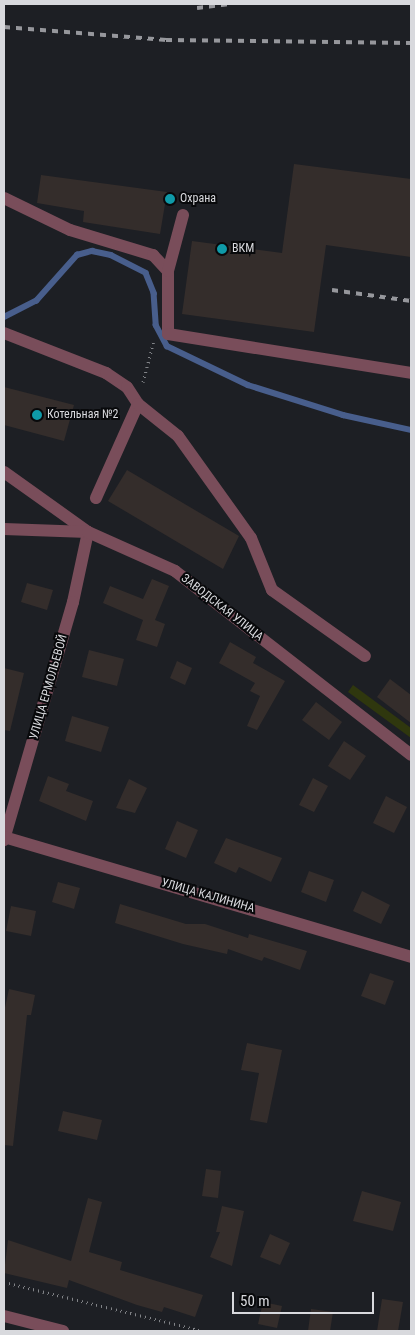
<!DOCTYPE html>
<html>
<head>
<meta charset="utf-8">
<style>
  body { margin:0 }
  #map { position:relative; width:415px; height:1335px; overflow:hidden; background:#1d1f24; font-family:"Roboto Condensed",sans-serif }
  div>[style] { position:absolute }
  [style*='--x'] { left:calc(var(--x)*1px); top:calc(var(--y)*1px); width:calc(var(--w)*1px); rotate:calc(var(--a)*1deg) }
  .green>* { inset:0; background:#2f370e }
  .stream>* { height:5.5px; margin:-2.75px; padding:0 2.75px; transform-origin:2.75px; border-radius:2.75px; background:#485e8c }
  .building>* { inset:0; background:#342d2b }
  .path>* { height:3px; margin-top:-1.5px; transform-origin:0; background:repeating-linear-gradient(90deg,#818387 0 1px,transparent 0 5px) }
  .minor>* { height:12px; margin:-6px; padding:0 6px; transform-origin:6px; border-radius:6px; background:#794d5a }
  .rail>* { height:4px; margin-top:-2px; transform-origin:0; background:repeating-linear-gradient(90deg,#96979c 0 6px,transparent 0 12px) }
  .dots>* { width:14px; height:14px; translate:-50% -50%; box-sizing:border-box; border:2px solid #08090b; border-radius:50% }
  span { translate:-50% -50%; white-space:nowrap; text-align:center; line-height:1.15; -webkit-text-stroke:4px #08090b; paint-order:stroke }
  .poi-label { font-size:12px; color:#d8d9dd }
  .left { translate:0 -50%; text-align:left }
  .street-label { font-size:12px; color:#d8d9dd }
  .frame { position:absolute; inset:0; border:5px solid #d8d9dd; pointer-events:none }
  .scale { position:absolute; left:232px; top:1292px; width:142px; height:22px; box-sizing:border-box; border:2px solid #d8d9dd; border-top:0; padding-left:6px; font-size:15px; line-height:18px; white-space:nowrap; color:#d8d9dd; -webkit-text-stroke:4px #08090b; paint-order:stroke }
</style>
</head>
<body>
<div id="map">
  <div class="green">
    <div style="clip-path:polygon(353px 685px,411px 728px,411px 738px,348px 692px)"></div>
  </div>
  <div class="stream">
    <div style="--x:4;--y:317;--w:36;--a:-27"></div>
    <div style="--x:36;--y:301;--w:62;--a:-48.3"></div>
    <div style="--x:77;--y:255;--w:16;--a:-15"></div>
    <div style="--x:92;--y:251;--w:19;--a:12"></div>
    <div style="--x:111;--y:255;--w:39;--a:27"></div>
    <div style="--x:146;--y:273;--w:22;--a:68"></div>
    <div style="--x:154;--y:293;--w:32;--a:86"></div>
    <div style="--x:156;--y:325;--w:24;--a:62"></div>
    <div style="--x:167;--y:346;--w:90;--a:25.7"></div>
    <div style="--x:248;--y:385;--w:100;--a:17.5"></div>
    <div style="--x:343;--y:415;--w:70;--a:12.4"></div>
  </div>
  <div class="building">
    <div style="clip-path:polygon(294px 164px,411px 179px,411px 257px,326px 245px,314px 332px,182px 314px,192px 241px,282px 253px)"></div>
    <div style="clip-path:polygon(41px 175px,167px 192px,160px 234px,83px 222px,84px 211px,37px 203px)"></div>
    <div style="clip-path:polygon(4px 387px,74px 405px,64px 441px,4px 425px)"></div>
    <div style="clip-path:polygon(127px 470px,239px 536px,223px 569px,108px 501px)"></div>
    <div style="clip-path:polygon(152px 579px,169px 586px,155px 620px,165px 624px,157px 647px,136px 640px,143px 620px,103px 603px,110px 586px,143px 599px)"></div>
    <div style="clip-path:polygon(27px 583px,53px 590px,47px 610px,21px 602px)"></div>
    <div style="clip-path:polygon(230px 642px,256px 657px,253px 663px,285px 681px,257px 730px,247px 726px,260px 696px,250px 691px,255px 683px,219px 663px)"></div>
    <div style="clip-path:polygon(89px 650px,124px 659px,117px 686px,82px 677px)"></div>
    <div style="clip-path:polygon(177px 661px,192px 668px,185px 685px,170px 678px)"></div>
    <div style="clip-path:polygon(4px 668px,24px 673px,10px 731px,4px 730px)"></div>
    <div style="clip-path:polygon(390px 679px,411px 695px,411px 723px,377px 697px)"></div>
    <div style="clip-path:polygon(316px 702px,342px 722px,329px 740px,302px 720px)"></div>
    <div style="clip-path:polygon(72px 716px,109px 727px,101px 752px,65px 741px)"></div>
    <div style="clip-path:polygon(344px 741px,366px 756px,350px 780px,328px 766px)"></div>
    <div style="clip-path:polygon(48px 776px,69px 784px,66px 791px,93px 801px,86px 821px,39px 801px)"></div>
    <div style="clip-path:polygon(313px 778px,328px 786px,314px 812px,299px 805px)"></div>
    <div style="clip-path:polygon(129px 779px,147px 788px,135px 813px,116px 808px)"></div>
    <div style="clip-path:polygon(386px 796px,407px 807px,394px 833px,373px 823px)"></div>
    <div style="clip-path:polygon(177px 821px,198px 830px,186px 858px,165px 849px)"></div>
    <div style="clip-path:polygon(226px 838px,282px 858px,271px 882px,239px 867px,236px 873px,214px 863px)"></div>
    <div style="clip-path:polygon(309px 871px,334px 880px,326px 902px,301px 892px)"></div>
    <div style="clip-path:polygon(58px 882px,80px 888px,74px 909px,52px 902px)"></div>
    <div style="clip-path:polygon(362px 891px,390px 905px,381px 924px,353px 911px)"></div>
    <div style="clip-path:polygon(120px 904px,186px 924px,205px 924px,248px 938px,249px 934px,307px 951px,300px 970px,264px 957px,262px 961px,228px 949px,227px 954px,183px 944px,115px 923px)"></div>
    <div style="clip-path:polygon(11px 906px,36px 911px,31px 936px,6px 931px)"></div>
    <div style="clip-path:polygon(370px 973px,394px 981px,385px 1005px,361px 996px)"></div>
    <div style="clip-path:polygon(9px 989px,35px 995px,31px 1015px,27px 1015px,13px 1146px,4px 1145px,4px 1012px)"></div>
    <div style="clip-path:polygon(247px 1043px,282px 1050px,267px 1123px,250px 1120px,259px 1073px,241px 1070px)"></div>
    <div style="clip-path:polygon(63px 1111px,102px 1120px,97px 1140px,58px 1131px)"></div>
    <div style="clip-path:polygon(206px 1169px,221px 1171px,218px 1198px,202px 1196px)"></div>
    <div style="clip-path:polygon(362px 1191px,401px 1202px,393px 1231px,353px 1221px)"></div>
    <div style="clip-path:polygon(88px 1198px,102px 1202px,89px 1252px,122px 1262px,120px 1270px,203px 1295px,195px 1317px,164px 1307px,162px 1312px,137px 1305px,69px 1280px,67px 1288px,4px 1273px,8px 1240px,71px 1261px)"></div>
    <div style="clip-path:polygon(222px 1206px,244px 1211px,232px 1266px,210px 1257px,220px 1232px,216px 1232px)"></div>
    <div style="clip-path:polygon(270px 1234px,290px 1243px,280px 1265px,260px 1257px)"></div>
    <div style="clip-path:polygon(382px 1299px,403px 1302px,398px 1331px,377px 1331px)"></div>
    <div style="clip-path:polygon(263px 1302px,282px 1306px,277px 1328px,258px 1324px)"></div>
    <div style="clip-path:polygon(311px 1309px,333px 1312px,330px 1331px,308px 1331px)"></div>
  </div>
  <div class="path">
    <div style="--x:143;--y:382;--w:43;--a:-75.3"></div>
    <div style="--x:4;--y:1282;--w:206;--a:13.8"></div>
  </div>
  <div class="minor">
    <div style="--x:4;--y:198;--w:73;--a:25.9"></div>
    <div style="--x:70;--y:230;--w:87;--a:16.8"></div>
    <div style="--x:153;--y:255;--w:22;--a:47"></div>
    <div style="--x:168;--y:271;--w:63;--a:90"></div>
    <div style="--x:168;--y:334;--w:246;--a:9.1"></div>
    <div style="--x:168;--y:271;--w:58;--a:-75"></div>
    <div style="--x:4;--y:333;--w:110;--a:21.4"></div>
    <div style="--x:106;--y:373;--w:25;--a:34"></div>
    <div style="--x:127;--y:387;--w:20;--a:57"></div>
    <div style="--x:138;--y:404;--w:103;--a:114.1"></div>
    <div style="--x:138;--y:404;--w:51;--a:38.7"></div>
    <div style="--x:178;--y:436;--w:125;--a:54.4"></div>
    <div style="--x:251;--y:538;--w:56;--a:68"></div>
    <div style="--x:272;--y:590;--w:114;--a:35.4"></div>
    <div style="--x:4;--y:472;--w:103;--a:35.5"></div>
    <div style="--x:88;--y:532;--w:72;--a:102.1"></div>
    <div style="--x:73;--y:602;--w:248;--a:106.2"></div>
    <div style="--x:4;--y:529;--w:84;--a:2"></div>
    <div style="--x:88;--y:532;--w:95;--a:24.1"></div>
    <div style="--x:175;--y:571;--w:299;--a:37.9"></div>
    <div style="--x:4;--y:837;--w:424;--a:16.4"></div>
    <div style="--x:4;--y:1316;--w:61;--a:14.3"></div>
  </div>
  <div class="rail">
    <div style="--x:197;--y:8;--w:33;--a:-7"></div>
    <div style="--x:4;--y:27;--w:163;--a:4.6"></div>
    <div style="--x:166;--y:40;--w:245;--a:0.7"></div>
    <div style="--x:332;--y:290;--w:80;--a:7.9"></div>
  </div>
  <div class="dots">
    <div style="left:170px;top:199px;background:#0f9aa8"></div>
    <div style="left:222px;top:249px;background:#0f9aa8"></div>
    <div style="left:37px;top:415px;background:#0f9aa8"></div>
  </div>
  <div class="poi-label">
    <span class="left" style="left:180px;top:199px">Охрана</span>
    <span class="left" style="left:232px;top:249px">ВКМ</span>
    <span class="left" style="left:47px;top:415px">Котельная №2</span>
  </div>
  <div class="street-label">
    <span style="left:222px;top:608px;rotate:38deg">ЗАВОДСКАЯ УЛИЦА</span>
    <span style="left:49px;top:687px;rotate:-74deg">УЛИЦА ЕРМОЛЬЕВОЙ</span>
    <span style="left:208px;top:896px;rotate:16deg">УЛИЦА КАЛИНИНА</span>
  </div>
  <div class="frame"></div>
  <div class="scale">50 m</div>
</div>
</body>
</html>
